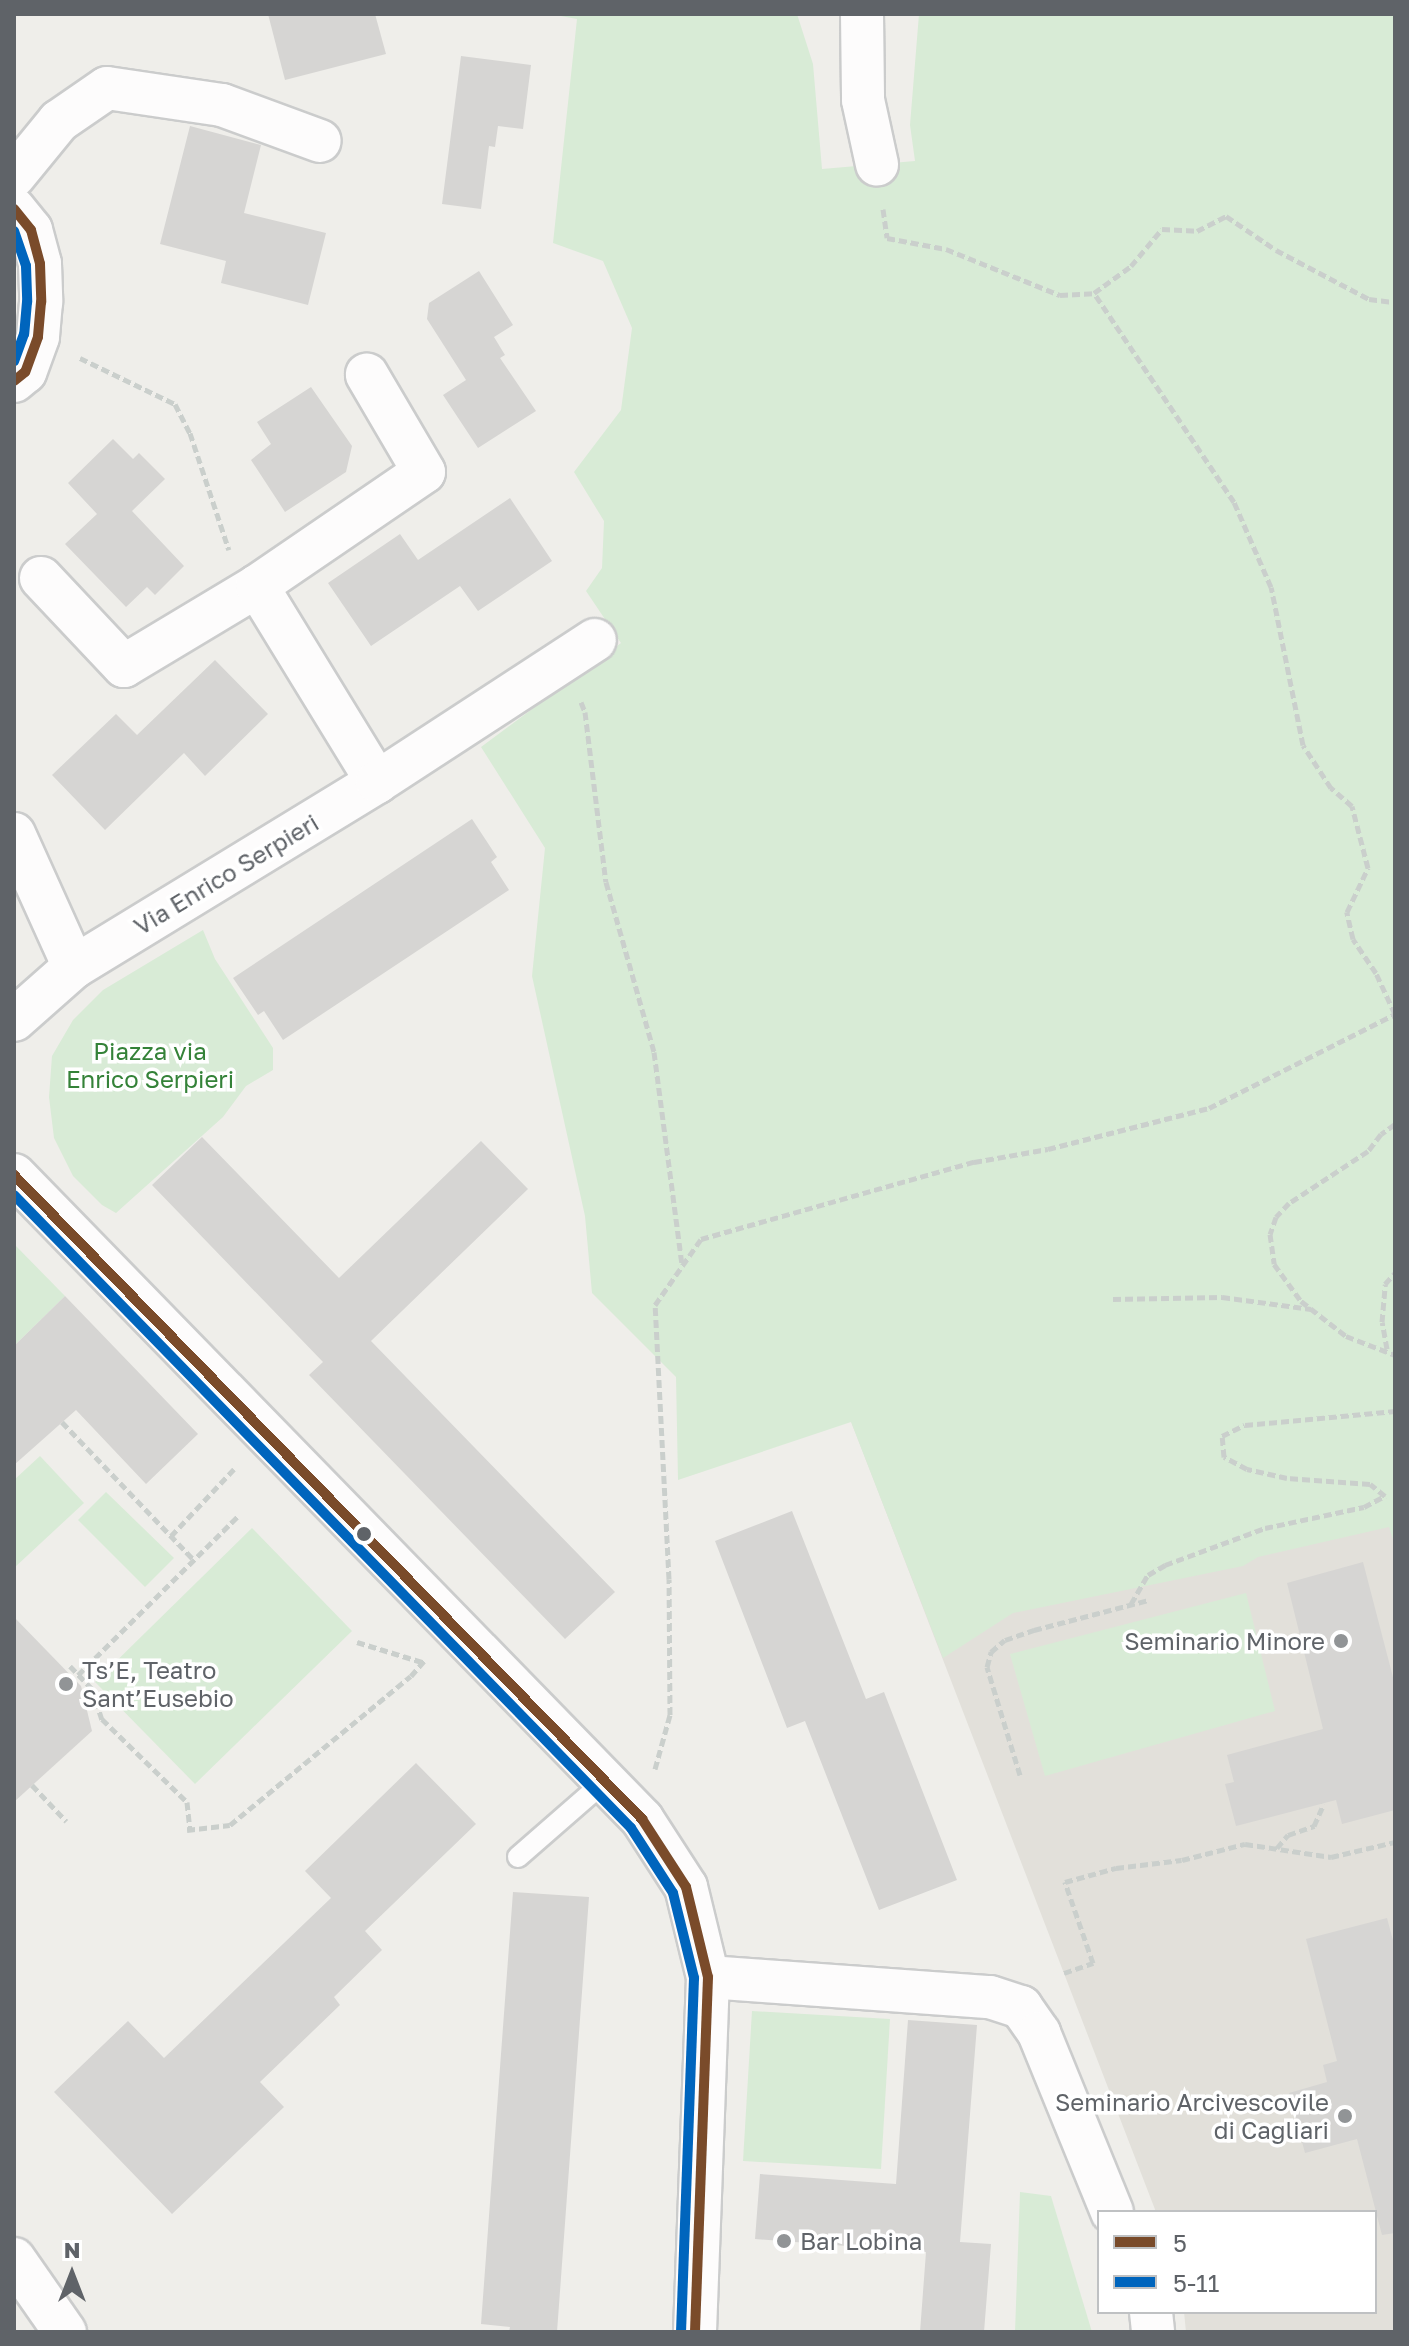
<!DOCTYPE html>
<html>
<head>
<meta charset="utf-8">
<style>
  body { margin:0 }
  #map { position:relative; width:1409px; height:2346px; overflow:hidden; background:#efeeea; font-family:"Golos Text",sans-serif }
  div>[style] { position:absolute }
  [style*='--x'] { left:calc(var(--x)*1px); top:calc(var(--y)*1px); width:calc(var(--w)*1px); rotate:calc(var(--a)*1deg) }
  .education>* { inset:0; background:#e2e0da }
  .green>* { inset:0; background:#d8ebd6 }
  .building>* { inset:0; background:#d6d5d3 }
  .path>* { height:5px; margin-top:-2.5px; transform-origin:0; background:repeating-linear-gradient(90deg,#cacfcc 0 8px,transparent 0 12px) }
  .roads { filter:drop-shadow(2px 0 #cbcccc) drop-shadow(-2px 0 #cbcccc) drop-shadow(0 2px #cbcccc) drop-shadow(0 -2px #cbcccc) }
  .lane>* { height:20px; margin:-10px; padding:0 10px; transform-origin:10px; border-radius:10px; background:#fdfcfc }
  .street>* { height:42px; margin:-21px; padding:0 21px; transform-origin:21px; border-radius:21px; background:#fdfcfc }
  .bus-1>* { height:10px; margin:-5px; padding:0 5px; transform-origin:5px; border-radius:5px; background:#7a4b2a }
  .bus-2>* { height:10px; margin:-5px; padding:0 5px; transform-origin:5px; border-radius:5px; background:#0065bd }
  .dots>* { width:22px; height:22px; translate:-50% -50%; box-sizing:border-box; border:4px solid #fff; border-radius:50% }
  span { translate:-50% -50%; white-space:nowrap; text-align:center; line-height:1.15; -webkit-text-stroke:7px #fff; paint-order:stroke }
  .street-label { font-size:24px; color:#5f6368 }
  .park-label { font-size:24px; color:#348238 }
  .poi-label { font-size:24px; color:#5f6368 }
  .right { translate:-100% -50%; text-align:right }
  .left { translate:0 -50%; text-align:left }
  .frame { position:absolute; inset:0; border:16px solid #5f6368; pointer-events:none }
  .legend { position:absolute; left:1097px; top:2210px; width:280px; height:104px; box-sizing:border-box; background:#fff; border:2px solid #bfc1c3; margin:0; padding:10px 14px; list-style:none; font-size:24px; color:#5f6368 }
  .legend li { display:flex; align-items:center; gap:16px; height:40px }
  .legend b { width:40px; border:2px solid #bfc1c3 }
  .north { position:absolute; left:32px; top:2234px; width:80px; height:80px; -webkit-text-stroke:6px #fff; paint-order:stroke; rotate:0deg; font-size:22px; font-weight:700; line-height:32px; text-align:center; color:#5f6368 }
  .north::after { content:''; display:block; margin:auto; width:28px; height:36px; background:#5f6368; clip-path:polygon(50% 0,100% 100%,50% 72%,0 100%) }
</style>
</head>
<body>
<div id="map">
  <div class="education">
    <div style="clip-path:polygon(1395px 1037px,1395px 2332px,1186px 2332px,1184px 2312px,1375px 2312px,1375px 2212px,1156px 2212px,778px 1232px)"></div>
  </div>
  <div class="green">
    <div style="clip-path:polygon(550px 14px,797px 14px,813px 64px,822px 169px,915px 161px,910px 125px,919px 14px,1395px 14px,1395px 1545px,1389px 1527px,1258px 1557px,1243px 1566px,1013px 1613px,943px 1658px,851px 1422px,678px 1480px,676px 1377px,592px 1293px,585px 1216px,532px 976px,545px 848px,481px 747px,621px 643px,586px 591px,602px 568px,604px 521px,574px 472px,621px 410px,632px 328px,603px 261px,553px 243px,577px 19px)"></div>
    <div style="clip-path:polygon(203px 930px,215px 959px,273px 1048px,273px 1070px,246px 1086px,223px 1117px,116px 1213px,102px 1205px,73px 1176px,54px 1138px,49px 1097px,52px 1056px,73px 1020px,103px 990px)"></div>
    <div style="clip-path:polygon(14px 1244px,65px 1296px,14px 1346px)"></div>
    <div style="clip-path:polygon(40px 1456px,84px 1503px,14px 1568px,14px 1480px)"></div>
    <div style="clip-path:polygon(106px 1492px,174px 1558px,145px 1587px,78px 1520px)"></div>
    <div style="clip-path:polygon(252px 1528px,352px 1631px,195px 1784px,95px 1682px)"></div>
    <div style="clip-path:polygon(1246px 1593px,1275px 1711px,1045px 1776px,1010px 1654px)"></div>
    <div style="clip-path:polygon(752px 2011px,890px 2019px,881px 2169px,743px 2161px)"></div>
    <div style="clip-path:polygon(1020px 2192px,1051px 2196px,1092px 2332px,1015px 2332px)"></div>
  </div>
  <div class="building">
    <div style="clip-path:polygon(268px 14px,375px 14px,386px 54px,285px 80px)"></div>
    <div style="clip-path:polygon(461px 56px,531px 65px,523px 129px,498px 126px,495px 147px,489px 146px,481px 209px,442px 204px)"></div>
    <div style="clip-path:polygon(190px 126px,261px 145px,244px 213px,326px 233px,308px 305px,221px 283px,226px 261px,160px 244px)"></div>
    <div style="clip-path:polygon(479px 271px,513px 325px,494px 337px,505px 355px,500px 358px,536px 411px,478px 448px,443px 395px,466px 380px,427px 319px,429px 303px)"></div>
    <div style="clip-path:polygon(311px 387px,352px 446px,346px 472px,285px 512px,251px 460px,271px 444px,257px 422px)"></div>
    <div style="clip-path:polygon(113px 439px,133px 459px,139px 453px,165px 479px,132px 511px,184px 566px,155px 595px,147px 587px,126px 607px,65px 544px,97px 514px,68px 483px)"></div>
    <div style="clip-path:polygon(510px 498px,552px 561px,478px 611px,460px 586px,371px 646px,328px 583px,400px 534px,418px 560px)"></div>
    <div style="clip-path:polygon(215px 660px,268px 714px,205px 776px,184px 753px,105px 830px,52px 775px,116px 714px,137px 735px)"></div>
    <div style="clip-path:polygon(472px 819px,497px 857px,491px 862px,509px 890px,283px 1040px,264px 1011px,258px 1015px,233px 978px)"></div>
    <div style="clip-path:polygon(202px 1137px,339px 1278px,481px 1141px,528px 1189px,371px 1341px,615px 1592px,565px 1639px,309px 1375px,323px 1362px,152px 1185px)"></div>
    <div style="clip-path:polygon(65px 1296px,198px 1434px,146px 1484px,76px 1410px,14px 1465px,14px 1346px)"></div>
    <div style="clip-path:polygon(792px 1511px,866px 1699px,884px 1692px,957px 1880px,879px 1910px,805px 1721px,787px 1728px,715px 1541px)"></div>
    <div style="clip-path:polygon(1363px 1562px,1395px 1685px,1395px 1810px,1342px 1824px,1336px 1800px,1236px 1826px,1225px 1784px,1234px 1782px,1227px 1755px,1323px 1729px,1287px 1583px)"></div>
    <div style="clip-path:polygon(14px 1617px,81px 1686px,92px 1731px,14px 1802px)"></div>
    <div style="clip-path:polygon(416px 1763px,476px 1824px,365px 1931px,382px 1950px,334px 1997px,340px 2005px,260px 2082px,284px 2107px,172px 2214px,54px 2092px,128px 2021px,164px 2058px,331px 1898px,305px 1871px)"></div>
    <div style="clip-path:polygon(513px 1892px,589px 1897px,557px 2332px,509px 2332px,510px 2327px,481px 2324px)"></div>
    <div style="clip-path:polygon(1387px 1918px,1395px 1948px,1395px 2233px,1382px 2235px,1357px 2139px,1305px 2153px,1289px 2093px,1327px 2082px,1323px 2065px,1337px 2061px,1306px 1939px)"></div>
    <div style="clip-path:polygon(908px 2020px,977px 2025px,960px 2242px,991px 2244px,984px 2332px,920px 2332px,926px 2252px,755px 2239px,760px 2174px,896px 2184px)"></div>
  </div>
  <div class="path">
    <div style="--x:883;--y:209;--w:29;--a:82"></div>
    <div style="--x:887;--y:238;--w:60;--a:10.6"></div>
    <div style="--x:946;--y:249;--w:123;--a:22"></div>
    <div style="--x:1060;--y:295;--w:34;--a:-3"></div>
    <div style="--x:1094;--y:293;--w:46;--a:-36.1"></div>
    <div style="--x:1131;--y:266;--w:48;--a:-50"></div>
    <div style="--x:1162;--y:229;--w:35;--a:3"></div>
    <div style="--x:1197;--y:231;--w:33;--a:-27"></div>
    <div style="--x:1226;--y:216;--w:60;--a:34.2"></div>
    <div style="--x:1276;--y:250;--w:105;--a:27.8"></div>
    <div style="--x:1369;--y:299;--w:26;--a:7"></div>
    <div style="--x:80;--y:358;--w:106;--a:25.8"></div>
    <div style="--x:175;--y:404;--w:33;--a:63"></div>
    <div style="--x:190;--y:433;--w:123;--a:71.6"></div>
    <div style="--x:581;--y:702;--w:11;--a:68"></div>
    <div style="--x:585;--y:712;--w:171;--a:83"></div>
    <div style="--x:606;--y:882;--w:177;--a:74.2"></div>
    <div style="--x:654;--y:1052;--w:215;--a:82.5"></div>
    <div style="--x:1395;--y:1124;--w:17;--a:144"></div>
    <div style="--x:1381;--y:1134;--w:21;--a:127"></div>
    <div style="--x:1368;--y:1151;--w:95;--a:146.6"></div>
    <div style="--x:1289;--y:1203;--w:19;--a:133"></div>
    <div style="--x:1276;--y:1217;--w:18;--a:109"></div>
    <div style="--x:1270;--y:1234;--w:30;--a:82"></div>
    <div style="--x:1274;--y:1264;--w:46;--a:53.9"></div>
    <div style="--x:1301;--y:1301;--w:57;--a:37.9"></div>
    <div style="--x:1346;--y:1336;--w:53;--a:21.2"></div>
    <div style="--x:1113;--y:1299;--w:109;--a:-1.1"></div>
    <div style="--x:1222;--y:1297;--w:90;--a:7.7"></div>
    <div style="--x:1387;--y:1349;--w:27;--a:-100"></div>
    <div style="--x:1382;--y:1322;--w:38;--a:-85"></div>
    <div style="--x:1385;--y:1284;--w:15;--a:-48"></div>
    <div style="--x:62;--y:1422;--w:191;--a:46.3"></div>
    <div style="--x:171;--y:1536;--w:92;--a:-46.8"></div>
    <div style="--x:1131;--y:1604;--w:34;--a:-60"></div>
    <div style="--x:1148;--y:1575;--w:20;--a:-30"></div>
    <div style="--x:1165;--y:1565;--w:107;--a:-20.3"></div>
    <div style="--x:1265;--y:1528;--w:101;--a:-12"></div>
    <div style="--x:1364;--y:1507;--w:24;--a:-28"></div>
    <div style="--x:1385;--y:1496;--w:19;--a:-141"></div>
    <div style="--x:1370;--y:1484;--w:83;--a:-175.9"></div>
    <div style="--x:1287;--y:1478;--w:41;--a:-167.3"></div>
    <div style="--x:1247;--y:1469;--w:26;--a:-152"></div>
    <div style="--x:1224;--y:1457;--w:21;--a:-95"></div>
    <div style="--x:1222;--y:1436;--w:25;--a:-26"></div>
    <div style="--x:1245;--y:1425;--w:151;--a:-5.3"></div>
    <div style="--x:357;--y:1642;--w:68;--a:17.1"></div>
    <div style="--x:70;--y:1666;--w:32;--a:46"></div>
    <div style="--x:92;--y:1689;--w:32;--a:72"></div>
    <div style="--x:102;--y:1719;--w:119;--a:44.3"></div>
    <div style="--x:187;--y:1802;--w:28;--a:84"></div>
    <div style="--x:78;--y:1675;--w:227;--a:-44.8"></div>
    <div style="--x:655;--y:1769;--w:56;--a:-74.5"></div>
    <div style="--x:670;--y:1715;--w:136;--a:-90.4"></div>
    <div style="--x:669;--y:1579;--w:274;--a:-92.9"></div>
    <div style="--x:655;--y:1305;--w:80;--a:-55.1"></div>
    <div style="--x:701;--y:1239;--w:284;--a:-15.8"></div>
    <div style="--x:974;--y:1162;--w:75;--a:-10"></div>
    <div style="--x:1048;--y:1149;--w:166;--a:-14.3"></div>
    <div style="--x:1209;--y:1108;--w:208;--a:-26.8"></div>
    <div style="--x:1395;--y:1014;--w:45;--a:-114.9"></div>
    <div style="--x:1376;--y:973;--w:41;--a:-124.1"></div>
    <div style="--x:1353;--y:939;--w:28;--a:-103"></div>
    <div style="--x:1347;--y:912;--w:49;--a:-64.5"></div>
    <div style="--x:1368;--y:868;--w:64;--a:-104.5"></div>
    <div style="--x:1352;--y:806;--w:28;--a:-139"></div>
    <div style="--x:1331;--y:788;--w:51;--a:-123.1"></div>
    <div style="--x:1303;--y:745;--w:161;--a:-101.4"></div>
    <div style="--x:1271;--y:587;--w:93;--a:-113.5"></div>
    <div style="--x:1234;--y:502;--w:252;--a:-123.8"></div>
    <div style="--x:1020;--y:1775;--w:113;--a:-107"></div>
    <div style="--x:987;--y:1667;--w:16;--a:-75"></div>
    <div style="--x:991;--y:1652;--w:18;--a:-41"></div>
    <div style="--x:1005;--y:1640;--w:31;--a:-19"></div>
    <div style="--x:1034;--y:1630;--w:118;--a:-14.7"></div>
    <div style="--x:32;--y:1785;--w:50;--a:46.6"></div>
    <div style="--x:187;--y:1830;--w:43;--a:-6.6"></div>
    <div style="--x:230;--y:1825;--w:234;--a:-39.5"></div>
    <div style="--x:411;--y:1676;--w:21;--a:-49"></div>
    <div style="--x:1277;--y:1848;--w:17;--a:-50"></div>
    <div style="--x:1288;--y:1835;--w:28;--a:-19"></div>
    <div style="--x:1314;--y:1826;--w:24;--a:-66"></div>
    <div style="--x:1064;--y:1973;--w:31;--a:-19"></div>
    <div style="--x:1093;--y:1963;--w:86;--a:-109.1"></div>
    <div style="--x:1065;--y:1882;--w:53;--a:-15.4"></div>
    <div style="--x:1116;--y:1868;--w:66;--a:-6.9"></div>
    <div style="--x:1182;--y:1860;--w:65;--a:-14.3"></div>
    <div style="--x:1245;--y:1844;--w:87;--a:8.6"></div>
    <div style="--x:1331;--y:1857;--w:66;--a:-13.2"></div>
  </div>
  <div class="roads">
    <div class="lane">
      <div style="--x:518;--y:1857;--w:116;--a:-41.1"></div>
    </div>
    <div class="street">
      <div style="--x:862;--y:14;--w:86;--a:89.3"></div>
      <div style="--x:863;--y:100;--w:66;--a:77.7"></div>
      <div style="--x:14;--y:176;--w:71;--a:-50.7"></div>
      <div style="--x:59;--y:121;--w:58;--a:-34.5"></div>
      <div style="--x:107;--y:88;--w:116;--a:8.4"></div>
      <div style="--x:222;--y:105;--w:104;--a:20.2"></div>
      <div style="--x:14;--y:209;--w:27;--a:51"></div>
      <div style="--x:31;--y:230;--w:35;--a:75"></div>
      <div style="--x:40;--y:264;--w:38;--a:88"></div>
      <div style="--x:41;--y:302;--w:35;--a:95"></div>
      <div style="--x:38;--y:337;--w:37;--a:110"></div>
      <div style="--x:25;--y:372;--w:14;--a:141"></div>
      <div style="--x:41;--y:578;--w:121;--a:46.7"></div>
      <div style="--x:124;--y:666;--w:155;--a:-31"></div>
      <div style="--x:257;--y:586;--w:202;--a:-34.3"></div>
      <div style="--x:424;--y:472;--w:113;--a:-120.4"></div>
      <div style="--x:257;--y:586;--w:230;--a:58.5"></div>
      <div style="--x:14;--y:834;--w:146;--a:65.7"></div>
      <div style="--x:14;--y:1020;--w:80;--a:-41.5"></div>
      <div style="--x:74;--y:967;--w:355;--a:-31.4"></div>
      <div style="--x:377;--y:782;--w:260;--a:-33.1"></div>
      <div style="--x:14;--y:1175;--w:900;--a:45.72"></div>
      <div style="--x:642;--y:1819;--w:81;--a:57.1"></div>
      <div style="--x:686;--y:1887;--w:93;--a:76.3"></div>
      <div style="--x:708;--y:1977;--w:355;--a:92.1"></div>
      <div style="--x:708;--y:1977;--w:283;--a:4.1"></div>
      <div style="--x:990;--y:1997;--w:33;--a:18"></div>
      <div style="--x:1021;--y:2007;--w:32;--a:55"></div>
      <div style="--x:1039;--y:2033;--w:193;--a:67.8"></div>
      <div style="--x:14;--y:2259;--w:89;--a:55.1"></div>
      <div style="--x:1151;--y:2312;--w:20;--a:84"></div>
    </div>
  </div>
  <div class="bus-1">
    <div style="--x:14;--y:209;--w:27;--a:51"></div>
    <div style="--x:31;--y:230;--w:35;--a:75"></div>
    <div style="--x:40;--y:264;--w:38;--a:88"></div>
    <div style="--x:41;--y:302;--w:35;--a:95"></div>
    <div style="--x:38;--y:337;--w:37;--a:110"></div>
    <div style="--x:25;--y:372;--w:14;--a:141"></div>
    <div style="--x:14;--y:1175;--w:900;--a:45.72"></div>
    <div style="--x:642;--y:1819;--w:81;--a:57.1"></div>
    <div style="--x:686;--y:1887;--w:93;--a:76.3"></div>
    <div style="--x:708;--y:1977;--w:355;--a:92.1"></div>
  </div>
  <div class="bus-2">
    <div style="--x:14;--y:231;--w:37;--a:71"></div>
    <div style="--x:26;--y:266;--w:36;--a:88"></div>
    <div style="--x:27;--y:302;--w:32;--a:95"></div>
    <div style="--x:24;--y:334;--w:29;--a:110"></div>
    <div style="--x:14;--y:1195;--w:884;--a:45.73"></div>
    <div style="--x:631;--y:1828;--w:77;--a:57.1"></div>
    <div style="--x:673;--y:1893;--w:88;--a:76.1"></div>
    <div style="--x:694;--y:1978;--w:353;--a:92.1"></div>
  </div>
  <div class="dots">
    <div style="left:364px;top:1534px;background:#5f6368"></div>
    <div style="left:1341px;top:1641px;background:#919496"></div>
    <div style="left:66px;top:1684px;background:#919496"></div>
    <div style="left:1345px;top:2116px;background:#919496"></div>
    <div style="left:784px;top:2241px;background:#919496"></div>
  </div>
  <div class="street-label">
    <span style="left:226px;top:874px;rotate:-31deg">Via Enrico Serpieri</span>
  </div>
  <div class="park-label">
    <span style="left:150px;top:1065px">Piazza via<br>Enrico Serpieri</span>
  </div>
  <div class="poi-label">
    <span class="right" style="left:1325px;top:1641px">Seminario Minore</span>
    <span class="left" style="left:82px;top:1684px">Ts’E, Teatro<br>Sant’Eusebio</span>
    <span class="right" style="left:1329px;top:2116px">Seminario Arcivescovile<br>di Cagliari</span>
    <span class="left" style="left:800px;top:2241px">Bar Lobina</span>
  </div>
  <div class="frame"></div>
  <ul class="legend">
  <li><b style="height:10px;background:#7a4b2a"></b>5</li>
  <li><b style="height:10px;background:#0065bd"></b>5-11</li>
  </ul>
  <div class="north">N</div>
</div>
</body>
</html>
